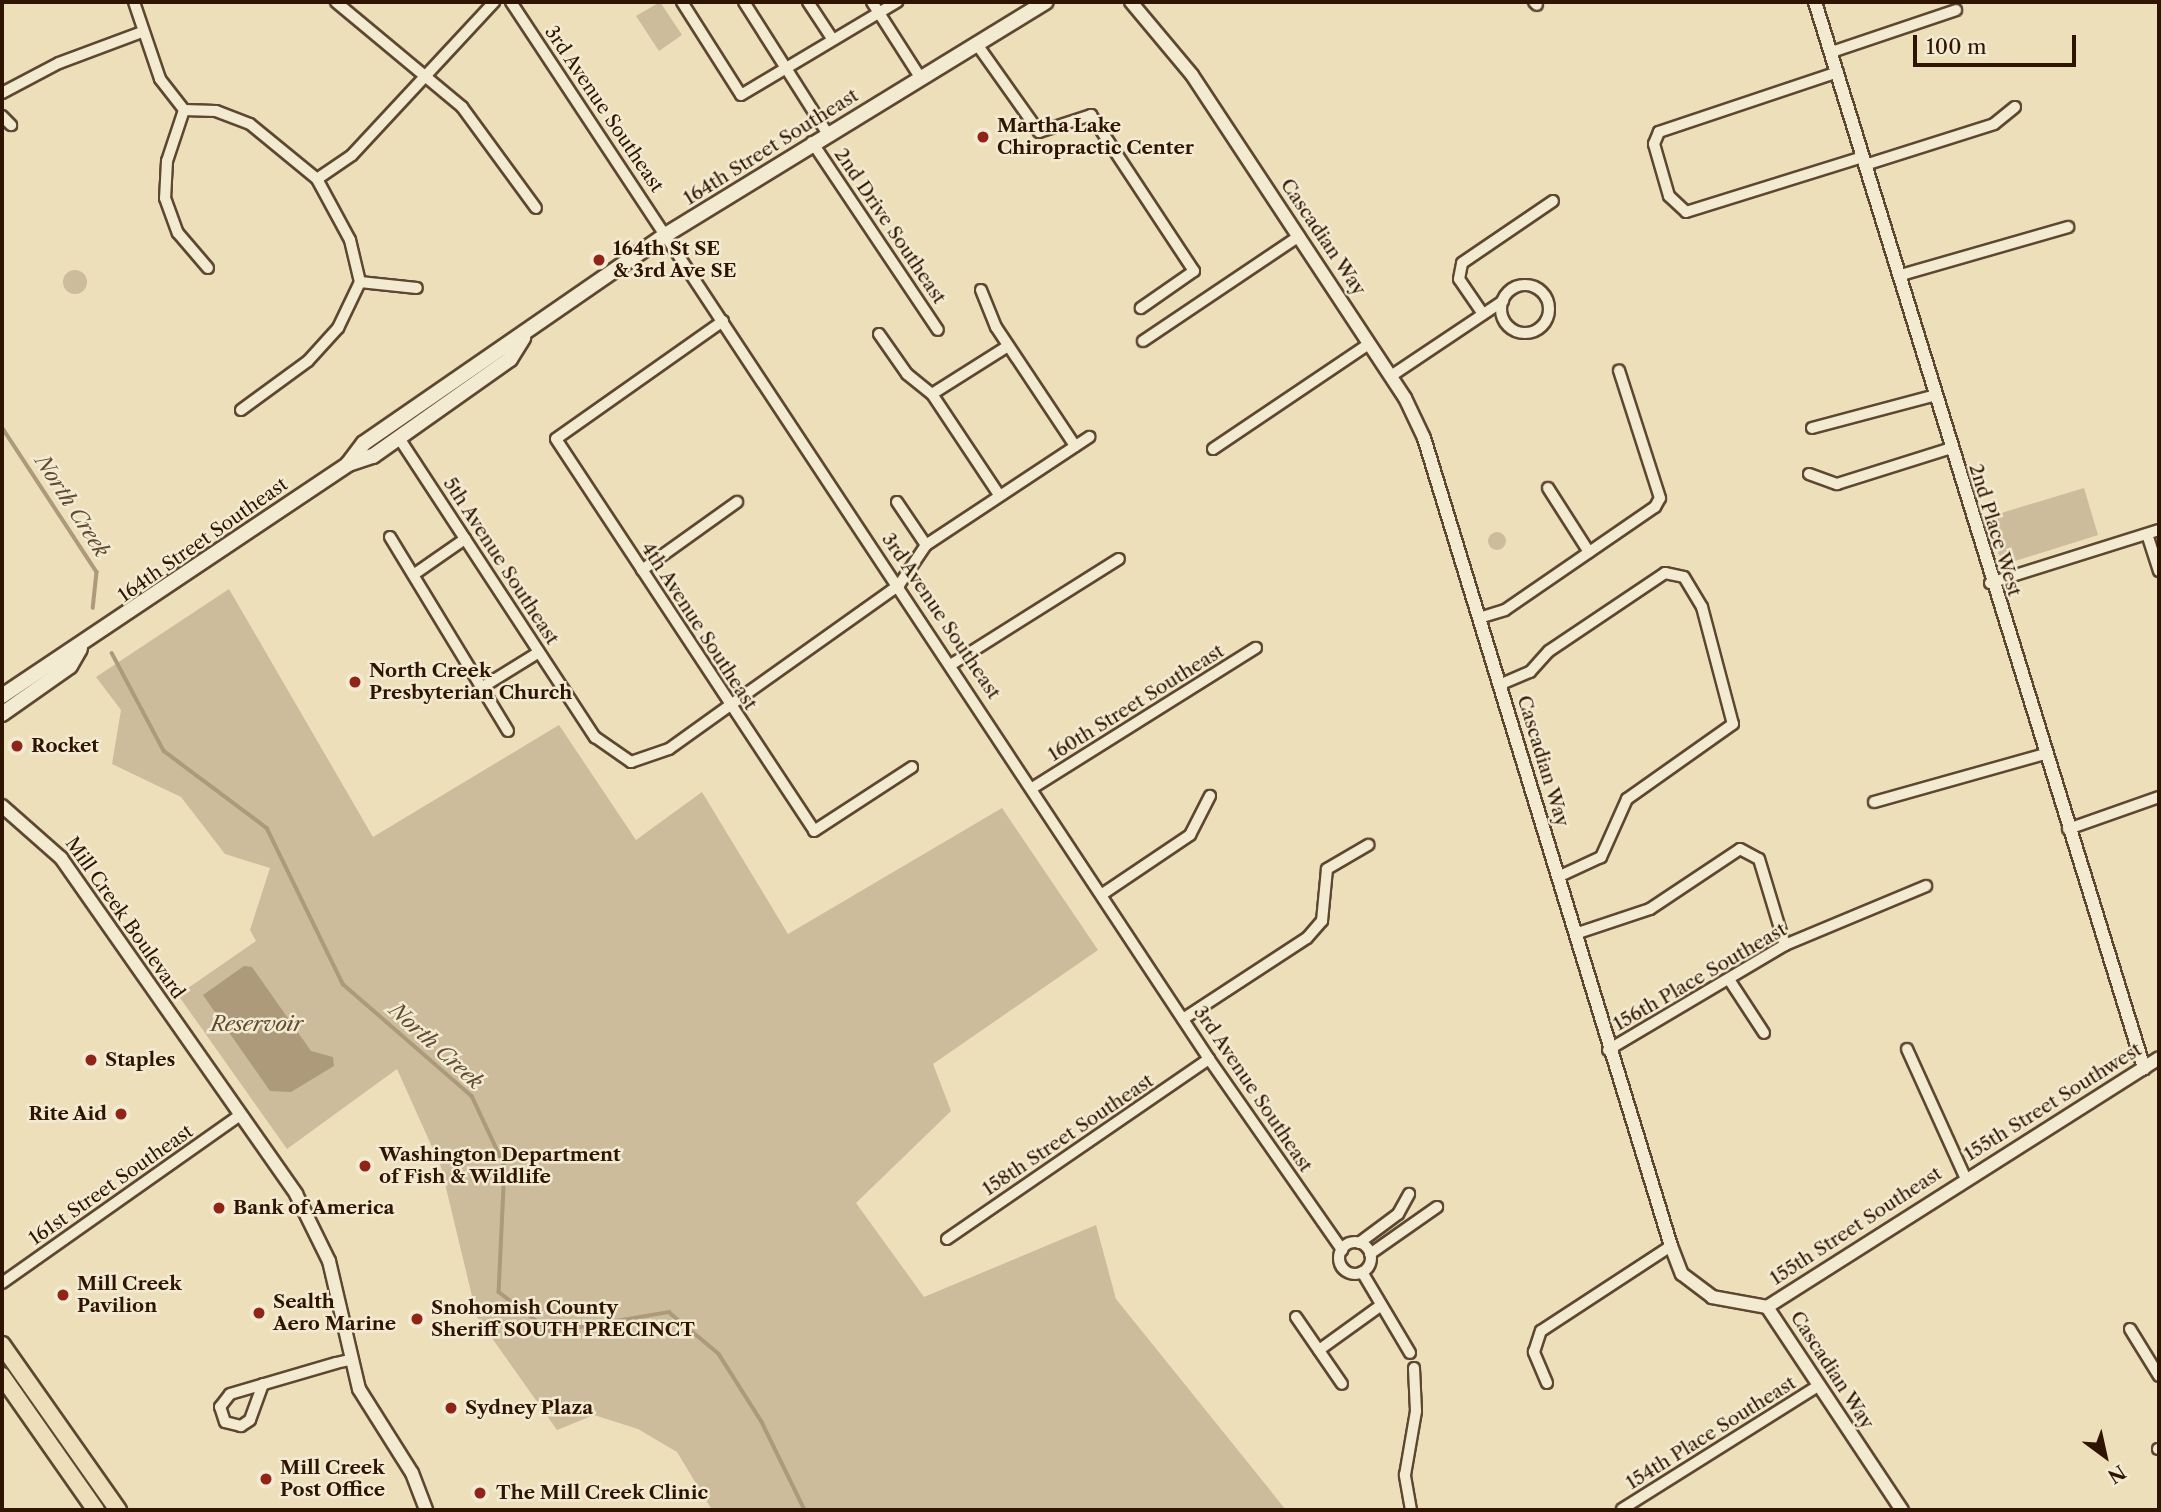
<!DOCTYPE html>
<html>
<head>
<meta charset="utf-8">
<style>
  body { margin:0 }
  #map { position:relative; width:2161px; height:1512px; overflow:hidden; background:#ecdfba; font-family:"Libre Caslon Text",serif }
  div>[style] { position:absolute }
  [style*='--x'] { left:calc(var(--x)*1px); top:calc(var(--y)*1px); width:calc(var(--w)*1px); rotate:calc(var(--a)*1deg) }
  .green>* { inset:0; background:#ccbc9b }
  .round { border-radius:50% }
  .water>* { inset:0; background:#ac9a7b }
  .stream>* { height:3.5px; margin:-1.75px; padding:0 1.75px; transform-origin:1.75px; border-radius:1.75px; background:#ac9a7b }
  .roads { filter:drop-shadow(2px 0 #5e4730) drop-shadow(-2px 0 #5e4730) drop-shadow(0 2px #5e4730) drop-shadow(0 -2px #5e4730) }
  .minor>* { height:10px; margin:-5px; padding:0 5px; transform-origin:5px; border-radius:5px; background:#f3ead2 }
  .minor>.ring { margin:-5px; padding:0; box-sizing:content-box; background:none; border:10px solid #f3ead2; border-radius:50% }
  .tertiary>* { height:12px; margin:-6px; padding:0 6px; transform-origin:6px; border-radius:6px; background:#f3ead2 }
  .secondary>* { height:14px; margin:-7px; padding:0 7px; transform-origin:7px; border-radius:7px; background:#f3ead2 }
  .primary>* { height:16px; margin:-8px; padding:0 8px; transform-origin:8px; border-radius:8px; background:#ecdfba }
  .dots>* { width:19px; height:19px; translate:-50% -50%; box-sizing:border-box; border:4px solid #f3ead2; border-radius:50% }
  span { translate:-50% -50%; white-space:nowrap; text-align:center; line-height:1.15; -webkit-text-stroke:5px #f3ead2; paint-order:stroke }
  .street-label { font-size:19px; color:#2f1402 }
  .poi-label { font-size:19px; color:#2f1402; font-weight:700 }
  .left { translate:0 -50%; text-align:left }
  .right { translate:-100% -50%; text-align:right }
  .water-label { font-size:21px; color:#614a32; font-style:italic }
  .frame { position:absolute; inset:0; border:4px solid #2f1402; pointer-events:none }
  .north { position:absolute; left:2070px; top:1421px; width:70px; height:70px; -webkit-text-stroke:5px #f3ead2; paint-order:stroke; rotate:147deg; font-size:19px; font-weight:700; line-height:28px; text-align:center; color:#2f1402 }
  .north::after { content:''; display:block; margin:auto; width:24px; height:32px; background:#2f1402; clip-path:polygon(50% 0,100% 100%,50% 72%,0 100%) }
  .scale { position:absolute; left:1913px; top:35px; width:163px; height:32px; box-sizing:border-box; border:4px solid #2f1402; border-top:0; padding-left:9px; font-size:21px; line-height:24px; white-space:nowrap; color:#2f1402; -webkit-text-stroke:5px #f3ead2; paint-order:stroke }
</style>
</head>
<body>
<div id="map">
  <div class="green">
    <div style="clip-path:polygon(660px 2px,682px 35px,659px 51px,636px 16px)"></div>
    <div class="round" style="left:63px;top:270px;width:24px;height:24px"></div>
    <div style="clip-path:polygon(2084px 488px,2098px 535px,2012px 562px,1999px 555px,1988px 517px)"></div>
    <div class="round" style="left:1488px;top:532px;width:18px;height:18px"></div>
    <div style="clip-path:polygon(229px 589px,373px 837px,559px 725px,636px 840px,702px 792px,788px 934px,1002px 808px,1098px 950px,933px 1064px,951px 1111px,856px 1203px,924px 1297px,1096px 1225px,1116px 1299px,1286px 1510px,712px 1510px,677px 1452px,638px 1429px,594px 1415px,557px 1430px,477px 1317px,441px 1167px,397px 1069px,287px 1149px,178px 995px,256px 941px,250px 930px,270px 868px,225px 854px,181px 797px,112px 764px,121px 710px,96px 677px)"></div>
  </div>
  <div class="water">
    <div style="clip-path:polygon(244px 966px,252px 967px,311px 1051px,333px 1057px,334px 1066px,291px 1092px,270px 1091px,203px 995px)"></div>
  </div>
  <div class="stream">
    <div style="--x:2;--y:427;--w:173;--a:56.8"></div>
    <div style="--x:97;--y:572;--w:36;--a:96"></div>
    <div style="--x:112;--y:653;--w:111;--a:62"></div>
    <div style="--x:164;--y:751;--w:129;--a:36.8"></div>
    <div style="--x:267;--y:828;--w:174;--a:64"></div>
    <div style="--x:343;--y:984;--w:171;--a:41"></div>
    <div style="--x:472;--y:1096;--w:77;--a:64.8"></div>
    <div style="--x:505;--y:1166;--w:126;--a:92.7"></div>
    <div style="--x:499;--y:1292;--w:66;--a:37.6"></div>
    <div style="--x:551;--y:1332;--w:120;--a:-9.6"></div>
    <div style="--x:669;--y:1312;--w:65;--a:40"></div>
    <div style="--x:719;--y:1354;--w:80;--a:57.7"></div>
    <div style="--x:762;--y:1422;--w:98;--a:64"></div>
  </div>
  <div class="roads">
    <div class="minor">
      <div style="--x:134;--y:2;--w:81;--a:71.3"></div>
      <div style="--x:160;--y:79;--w:39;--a:52"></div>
      <div style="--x:184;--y:110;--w:32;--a:2"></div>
      <div style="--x:216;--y:111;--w:36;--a:21"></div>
      <div style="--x:250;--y:124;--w:87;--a:39.4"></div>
      <div style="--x:317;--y:179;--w:69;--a:61.6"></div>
      <div style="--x:350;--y:240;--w:43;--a:76.6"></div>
      <div style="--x:336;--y:2;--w:164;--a:39.8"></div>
      <div style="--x:462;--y:107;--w:125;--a:53.8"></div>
      <div style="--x:511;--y:2;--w:1267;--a:56.56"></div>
      <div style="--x:1209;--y:1059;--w:233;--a:55.1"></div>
      <div style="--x:682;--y:2;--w:110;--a:57.6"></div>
      <div style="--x:741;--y:95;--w:182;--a:-30.8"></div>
      <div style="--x:744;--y:2;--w:155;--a:57.6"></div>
      <div style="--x:808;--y:2;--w:45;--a:56.7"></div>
      <div style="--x:872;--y:2;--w:89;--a:57.4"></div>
      <div style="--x:1534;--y:2;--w:4;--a:45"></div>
      <div style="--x:976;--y:43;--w:109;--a:54.7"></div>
      <div style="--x:1039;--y:132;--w:55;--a:-18.1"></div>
      <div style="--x:1091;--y:115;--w:187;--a:56.6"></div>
      <div style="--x:1194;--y:271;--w:65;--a:145.1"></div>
      <div style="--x:1832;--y:52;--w:131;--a:-18.7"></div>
      <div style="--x:1838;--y:72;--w:189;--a:161.5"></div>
      <div style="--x:1659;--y:132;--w:13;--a:113"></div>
      <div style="--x:1654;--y:144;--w:54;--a:73.9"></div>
      <div style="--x:1669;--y:196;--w:23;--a:43"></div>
      <div style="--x:1686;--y:212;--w:185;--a:-17.3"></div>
      <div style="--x:2;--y:93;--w:64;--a:-27.8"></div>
      <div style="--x:59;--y:63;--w:89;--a:-20.5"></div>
      <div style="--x:184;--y:110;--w:54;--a:108.4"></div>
      <div style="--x:167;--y:161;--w:37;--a:93"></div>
      <div style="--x:165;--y:198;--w:37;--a:70"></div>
      <div style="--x:178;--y:233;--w:46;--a:49.4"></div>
      <div style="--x:2;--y:116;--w:13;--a:45"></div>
      <div style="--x:812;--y:142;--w:226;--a:56.2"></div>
      <div style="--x:1865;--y:165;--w:135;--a:-17.6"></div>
      <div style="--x:1994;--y:124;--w:27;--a:-39"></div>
      <div style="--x:317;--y:179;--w:42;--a:-34.4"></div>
      <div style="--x:352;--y:155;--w:209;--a:-47.1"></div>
      <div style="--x:1901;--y:275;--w:174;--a:-16"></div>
      <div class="ring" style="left:1501px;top:285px;width:38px;height:38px"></div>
      <div style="--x:981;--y:290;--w:40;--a:68"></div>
      <div style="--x:996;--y:327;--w:143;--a:56.4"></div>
      <div style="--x:1483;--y:314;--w:42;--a:-124.4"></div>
      <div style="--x:1459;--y:279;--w:16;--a:-79"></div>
      <div style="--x:1462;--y:263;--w:110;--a:-34.3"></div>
      <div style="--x:723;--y:321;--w:204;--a:144.8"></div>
      <div style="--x:556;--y:439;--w:469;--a:56.6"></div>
      <div style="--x:814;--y:831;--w:117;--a:-33.1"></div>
      <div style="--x:879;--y:334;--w:49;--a:55"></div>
      <div style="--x:907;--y:374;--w:32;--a:39"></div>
      <div style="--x:932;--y:394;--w:121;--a:56.4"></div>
      <div style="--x:1143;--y:341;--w:188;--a:-33.9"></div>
      <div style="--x:1391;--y:376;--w:135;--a:-33.8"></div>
      <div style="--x:932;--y:394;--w:90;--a:-32.3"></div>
      <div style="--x:241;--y:410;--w:83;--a:-36.2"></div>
      <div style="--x:308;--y:361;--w:45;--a:-47.7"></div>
      <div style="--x:338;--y:328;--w:51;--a:-64.4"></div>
      <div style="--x:360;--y:282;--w:57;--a:6"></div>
      <div style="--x:1812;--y:428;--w:128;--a:-14.9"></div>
      <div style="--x:399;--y:438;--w:358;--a:56.8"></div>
      <div style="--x:595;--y:737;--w:44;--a:34.8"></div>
      <div style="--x:631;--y:762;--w:40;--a:-18.9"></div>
      <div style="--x:669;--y:749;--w:74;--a:-35.6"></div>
      <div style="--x:729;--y:706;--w:209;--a:-35.4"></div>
      <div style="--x:899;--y:585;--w:48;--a:-56"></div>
      <div style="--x:926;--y:545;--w:196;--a:-33.5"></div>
      <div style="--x:1213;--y:449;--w:189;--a:-34"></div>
      <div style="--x:1809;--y:474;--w:30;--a:20"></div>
      <div style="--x:1837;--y:484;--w:120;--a:-17.5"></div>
      <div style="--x:1548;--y:488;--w:76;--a:57.4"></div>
      <div style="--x:897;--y:502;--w:52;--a:56"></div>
      <div style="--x:2147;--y:534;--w:39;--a:72"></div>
      <div style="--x:390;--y:537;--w:227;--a:58.7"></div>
      <div style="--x:642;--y:570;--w:117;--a:-35.6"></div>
      <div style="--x:416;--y:573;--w:60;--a:-34.8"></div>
      <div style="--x:1990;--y:583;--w:177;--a:-17.4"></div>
      <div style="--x:1479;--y:618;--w:27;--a:-17"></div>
      <div style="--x:1505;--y:610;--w:182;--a:-34.5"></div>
      <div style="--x:1655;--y:507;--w:10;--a:-61"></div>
      <div style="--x:1660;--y:498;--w:134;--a:-107.8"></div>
      <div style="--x:952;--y:664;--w:197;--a:-32.2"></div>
      <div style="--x:1499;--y:685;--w:34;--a:-23"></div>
      <div style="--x:1530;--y:672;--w:28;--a:-48"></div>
      <div style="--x:1549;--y:651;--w:140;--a:-33.9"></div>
      <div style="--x:1665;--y:573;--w:19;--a:12"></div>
      <div style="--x:1684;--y:577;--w:35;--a:59"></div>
      <div style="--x:1702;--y:607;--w:121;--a:75.2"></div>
      <div style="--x:1733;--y:724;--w:130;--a:144.7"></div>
      <div style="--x:1627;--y:799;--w:64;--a:114.1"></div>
      <div style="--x:1601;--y:857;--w:47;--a:155.1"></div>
      <div style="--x:481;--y:688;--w:68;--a:-31.8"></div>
      <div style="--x:1034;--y:787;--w:262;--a:-32.1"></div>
      <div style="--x:1874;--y:802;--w:178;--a:-15.7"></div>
      <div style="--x:2068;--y:829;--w:96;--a:-19.4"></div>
      <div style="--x:1104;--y:893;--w:104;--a:-34"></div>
      <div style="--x:1190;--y:835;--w:44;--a:-62.9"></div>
      <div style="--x:1575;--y:934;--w:79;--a:-18.4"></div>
      <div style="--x:1650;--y:909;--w:108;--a:-33.7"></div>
      <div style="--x:1740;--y:849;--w:21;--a:28"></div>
      <div style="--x:1759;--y:859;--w:90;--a:73.2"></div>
      <div style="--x:1730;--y:981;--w:62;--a:56.8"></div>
      <div style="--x:1183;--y:1019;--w:148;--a:-33.2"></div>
      <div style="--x:1307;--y:938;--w:23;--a:-49"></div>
      <div style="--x:1322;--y:921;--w:52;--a:-84.5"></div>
      <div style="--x:1327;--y:869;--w:48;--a:-30.3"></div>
      <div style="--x:1907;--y:1049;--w:143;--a:65.6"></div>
      <div style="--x:1608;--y:1050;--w:206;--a:-30.7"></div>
      <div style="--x:1785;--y:945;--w:153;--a:-22.7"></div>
      <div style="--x:947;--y:1239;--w:318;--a:-34.5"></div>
      <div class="ring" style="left:1339px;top:1242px;width:22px;height:22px"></div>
      <div style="--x:1359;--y:1243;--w:49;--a:-36.6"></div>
      <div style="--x:1398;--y:1214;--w:23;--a:-61"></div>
      <div style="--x:1370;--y:1254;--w:82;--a:-35"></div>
      <div style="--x:1362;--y:1272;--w:94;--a:59.3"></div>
      <div style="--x:2;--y:1283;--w:291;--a:-35.2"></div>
      <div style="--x:1296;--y:1317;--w:81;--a:55.5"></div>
      <div style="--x:2130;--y:1329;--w:55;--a:58.3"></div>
      <div style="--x:1319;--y:1350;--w:75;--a:-35.8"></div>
      <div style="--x:1547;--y:1383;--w:34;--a:-113"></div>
      <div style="--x:1534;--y:1352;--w:22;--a:-72"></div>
      <div style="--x:1541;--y:1331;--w:155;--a:-33.2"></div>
      <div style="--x:263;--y:1384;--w:38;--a:110"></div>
      <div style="--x:250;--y:1420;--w:11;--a:146"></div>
      <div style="--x:241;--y:1426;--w:16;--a:-166"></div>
      <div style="--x:225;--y:1422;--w:16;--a:-108"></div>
      <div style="--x:220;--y:1407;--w:16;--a:-52"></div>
      <div style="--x:230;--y:1394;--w:110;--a:-16.3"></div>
      <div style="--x:336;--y:1363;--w:13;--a:-13"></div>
      <div style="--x:2158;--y:1449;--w:1;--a:0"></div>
      <div style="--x:1622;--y:1509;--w:231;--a:-32.1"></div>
      <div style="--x:1411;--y:1510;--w:36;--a:-100"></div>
      <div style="--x:1405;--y:1475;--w:65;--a:-80.2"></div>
      <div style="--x:1416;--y:1411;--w:43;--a:-92.7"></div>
    </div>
    <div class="tertiary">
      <div style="--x:1131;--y:2;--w:95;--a:50.1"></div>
      <div style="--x:1192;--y:75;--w:387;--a:56.6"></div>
      <div style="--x:1405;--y:398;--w:44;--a:64.6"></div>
      <div style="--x:1424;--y:438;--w:845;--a:73"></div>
      <div style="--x:1671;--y:1246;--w:30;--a:69"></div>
      <div style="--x:1682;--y:1274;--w:38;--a:37"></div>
      <div style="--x:1712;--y:1297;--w:56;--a:10.3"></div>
      <div style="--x:1815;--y:2;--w:1116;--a:72.85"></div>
      <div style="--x:2;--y:806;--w:79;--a:41.4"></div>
      <div style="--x:61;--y:858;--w:410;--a:55"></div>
      <div style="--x:296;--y:1194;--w:75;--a:63.8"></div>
      <div style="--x:329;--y:1261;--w:131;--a:76.8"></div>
      <div style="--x:359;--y:1389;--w:99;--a:57.8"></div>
      <div style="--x:412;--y:1473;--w:40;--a:69"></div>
      <div style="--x:1767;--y:1307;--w:464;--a:-32.4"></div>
      <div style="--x:1767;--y:1307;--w:244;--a:56.4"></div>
    </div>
    <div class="secondary">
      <div style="--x:348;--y:464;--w:26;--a:-53"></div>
      <div style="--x:364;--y:443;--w:368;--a:-34.6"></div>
      <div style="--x:667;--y:234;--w:444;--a:-31.5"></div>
      <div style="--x:2;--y:696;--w:417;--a:-33.8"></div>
      <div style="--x:348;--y:464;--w:26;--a:-18"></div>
      <div style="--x:373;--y:456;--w:168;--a:-35.3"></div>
      <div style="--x:510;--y:359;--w:25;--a:-58"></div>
      <div style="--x:2;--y:714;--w:83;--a:-35.2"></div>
      <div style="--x:70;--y:666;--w:20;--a:-60"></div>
    </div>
    <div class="primary">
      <div style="--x:2;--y:1345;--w:202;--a:54.9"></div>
      <div style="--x:2;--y:1376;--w:164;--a:55"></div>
    </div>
  </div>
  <div class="dots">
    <div style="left:983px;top:137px;background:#8f2418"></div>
    <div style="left:599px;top:260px;background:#8f2418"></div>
    <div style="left:355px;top:682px;background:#8f2418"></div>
    <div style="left:17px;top:746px;background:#8f2418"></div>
    <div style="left:91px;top:1060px;background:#8f2418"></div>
    <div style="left:121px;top:1114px;background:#8f2418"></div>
    <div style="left:365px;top:1166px;background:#8f2418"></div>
    <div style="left:219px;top:1208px;background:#8f2418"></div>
    <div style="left:63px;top:1295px;background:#8f2418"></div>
    <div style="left:259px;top:1313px;background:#8f2418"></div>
    <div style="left:417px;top:1319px;background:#8f2418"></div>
    <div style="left:451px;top:1408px;background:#8f2418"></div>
    <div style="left:266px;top:1479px;background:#8f2418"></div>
    <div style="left:480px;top:1493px;background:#8f2418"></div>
  </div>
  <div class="street-label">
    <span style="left:604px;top:109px;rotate:56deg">3rd Avenue Southeast</span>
    <span style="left:771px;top:147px;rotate:-32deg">164th Street Southeast</span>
    <span style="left:890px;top:226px;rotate:56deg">2nd Drive Southeast</span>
    <span style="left:1323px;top:237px;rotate:56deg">Cascadian Way</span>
    <span style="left:1995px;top:530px;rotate:73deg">2nd Place West</span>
    <span style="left:203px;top:540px;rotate:-35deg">164th Street Southeast</span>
    <span style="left:501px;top:561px;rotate:57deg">5th Avenue Southeast</span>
    <span style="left:941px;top:616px;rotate:56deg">3rd Avenue Southeast</span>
    <span style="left:699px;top:626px;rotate:57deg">4th Avenue Southeast</span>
    <span style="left:1136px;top:703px;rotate:-32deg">160th Street Southeast</span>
    <span style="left:1543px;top:761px;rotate:73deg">Cascadian Way</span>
    <span style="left:125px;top:918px;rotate:55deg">Mill Creek Boulevard</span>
    <span style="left:1700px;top:977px;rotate:-30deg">156th Place Southeast</span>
    <span style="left:1253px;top:1089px;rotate:56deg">3rd Avenue Southeast</span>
    <span style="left:2053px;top:1102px;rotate:-32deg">155th Street Southwest</span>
    <span style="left:1068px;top:1135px;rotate:-34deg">158th Street Southeast</span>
    <span style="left:111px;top:1185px;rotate:-35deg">161st Street Southeast</span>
    <span style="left:1856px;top:1226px;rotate:-33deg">155th Street Southeast</span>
    <span style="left:1832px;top:1370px;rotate:57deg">Cascadian Way</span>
    <span style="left:1711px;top:1433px;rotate:-32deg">154th Place Southeast</span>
  </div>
  <div class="poi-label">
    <span class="left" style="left:997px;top:137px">Martha Lake<br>Chiropractic Center</span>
    <span class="left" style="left:613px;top:260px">164th St SE<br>&amp; 3rd Ave SE</span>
    <span class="left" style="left:369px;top:682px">North Creek<br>Presbyterian Church</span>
    <span class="left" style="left:31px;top:746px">Rocket</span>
    <span class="left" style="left:105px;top:1060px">Staples</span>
    <span class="right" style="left:107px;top:1114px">Rite Aid</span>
    <span class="left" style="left:379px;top:1166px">Washington Department<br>of Fish &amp; Wildlife</span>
    <span class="left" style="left:233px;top:1208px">Bank of America</span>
    <span class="left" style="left:77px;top:1295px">Mill Creek<br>Pavilion</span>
    <span class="left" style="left:273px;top:1313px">Sealth<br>Aero Marine</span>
    <span class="left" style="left:431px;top:1319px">Snohomish County<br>Sheriff SOUTH PRECINCT</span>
    <span class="left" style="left:465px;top:1408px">Sydney Plaza</span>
    <span class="left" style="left:280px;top:1479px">Mill Creek<br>Post Office</span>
    <span class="left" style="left:496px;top:1493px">The Mill Creek Clinic</span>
  </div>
  <div class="water-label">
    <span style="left:72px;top:506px;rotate:57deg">North Creek</span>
    <span style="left:257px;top:1024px">Reservoir</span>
    <span style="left:436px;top:1046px;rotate:42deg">North Creek</span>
  </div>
  <div class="frame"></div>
  <div class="north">N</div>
  <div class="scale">100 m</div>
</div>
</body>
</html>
